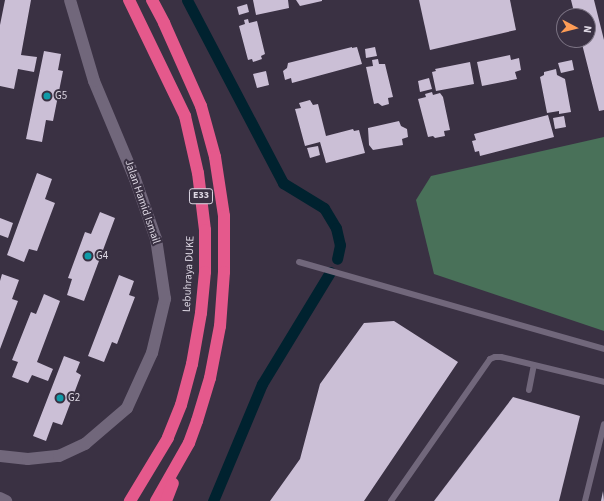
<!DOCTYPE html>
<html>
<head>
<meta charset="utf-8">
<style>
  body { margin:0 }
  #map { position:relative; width:604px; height:501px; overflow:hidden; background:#3a3143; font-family:"Source Sans 3",sans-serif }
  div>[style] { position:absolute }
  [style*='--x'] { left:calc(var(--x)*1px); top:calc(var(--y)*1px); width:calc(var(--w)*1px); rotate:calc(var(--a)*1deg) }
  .forest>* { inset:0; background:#497159 }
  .canal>* { height:11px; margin:-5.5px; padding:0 5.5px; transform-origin:5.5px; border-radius:5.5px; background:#00222f }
  .building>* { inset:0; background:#cbbfd6 }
  .lane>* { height:6px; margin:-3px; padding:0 3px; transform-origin:3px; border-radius:3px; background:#71677b }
  .street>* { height:12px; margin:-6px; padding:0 6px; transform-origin:6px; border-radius:6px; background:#71677b }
  .highway>* { height:12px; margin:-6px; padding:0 6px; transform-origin:6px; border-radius:6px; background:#e5598c }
  .dots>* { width:11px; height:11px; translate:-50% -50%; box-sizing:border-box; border:2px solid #3a3143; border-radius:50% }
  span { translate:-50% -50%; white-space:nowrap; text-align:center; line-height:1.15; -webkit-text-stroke:4px #3a3143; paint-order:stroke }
  .shield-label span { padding:1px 3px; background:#3a3143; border:1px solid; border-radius:3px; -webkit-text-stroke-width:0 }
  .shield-label { font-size:10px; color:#ddd7e3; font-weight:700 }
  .poi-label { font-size:11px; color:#ddd7e3 }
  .left { translate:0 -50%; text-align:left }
  .street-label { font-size:11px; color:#ddd7e3 }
  .north { position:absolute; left:556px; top:8px; width:40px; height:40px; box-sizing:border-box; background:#3a3143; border:1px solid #7b7383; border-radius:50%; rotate:97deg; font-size:11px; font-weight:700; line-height:16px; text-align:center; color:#ddd7e3 }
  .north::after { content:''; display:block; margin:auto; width:14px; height:18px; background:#fd9c56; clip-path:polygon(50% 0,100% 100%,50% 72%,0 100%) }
</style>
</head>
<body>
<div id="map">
  <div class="forest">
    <div style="clip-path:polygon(604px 137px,604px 331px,434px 274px,416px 200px,431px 176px)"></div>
  </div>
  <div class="canal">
    <div style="--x:187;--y:0;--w:207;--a:62.3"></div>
    <div style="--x:283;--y:183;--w:48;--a:31.4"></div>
    <div style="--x:324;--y:208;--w:23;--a:59"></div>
    <div style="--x:336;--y:228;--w:17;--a:77"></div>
    <div style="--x:340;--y:245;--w:14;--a:102"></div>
    <div style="--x:213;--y:501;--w:127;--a:-67.3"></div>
    <div style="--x:262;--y:384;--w:131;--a:-58.7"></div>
  </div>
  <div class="building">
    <div style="clip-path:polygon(5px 0,31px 0,21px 55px,37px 57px,34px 72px,18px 69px,14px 89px,0 86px,0 25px)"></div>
    <div style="clip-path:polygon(253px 0,288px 0,289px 8px,256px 15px)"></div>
    <div style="clip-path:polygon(296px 0,322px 0,322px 1px,300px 6px)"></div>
    <div style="clip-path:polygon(419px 0,510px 0,516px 30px,430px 50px)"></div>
    <div style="clip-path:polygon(571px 0,594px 0,604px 40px,604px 110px,599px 111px,581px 40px,588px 40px,588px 16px,575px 16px)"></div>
    <div style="clip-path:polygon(247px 4px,249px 12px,239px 15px,237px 7px)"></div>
    <div style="clip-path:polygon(248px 19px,249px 23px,257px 21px,265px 54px,261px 56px,262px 59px,253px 62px,252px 59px,248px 60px,239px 26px,245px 24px,244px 20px)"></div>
    <div style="clip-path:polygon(352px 47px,352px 48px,357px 47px,362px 64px,292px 83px,291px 78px,285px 80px,283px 71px,287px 68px,288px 63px)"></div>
    <div style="clip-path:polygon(375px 47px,377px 56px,366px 58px,365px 49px)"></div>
    <div style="clip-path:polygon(44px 51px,61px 54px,58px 70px,63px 71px,53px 121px,46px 120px,42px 142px,26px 139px)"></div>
    <div style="clip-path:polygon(510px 55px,511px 60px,519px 58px,521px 70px,515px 72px,517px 79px,482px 86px,477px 62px)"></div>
    <div style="clip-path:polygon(378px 59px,379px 64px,385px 64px,393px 97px,388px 98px,389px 104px,382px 106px,378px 103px,374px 104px,366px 67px,373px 66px,372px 60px)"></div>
    <div style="clip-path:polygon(572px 60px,574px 70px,561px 73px,558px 63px)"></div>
    <div style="clip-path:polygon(470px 62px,474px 84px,436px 91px,432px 72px,436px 71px,435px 69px)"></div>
    <div style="clip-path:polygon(556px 69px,557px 75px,565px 79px,571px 112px,559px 114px,559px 111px,547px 113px,540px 77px,544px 75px,544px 72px)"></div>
    <div style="clip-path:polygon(266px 71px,269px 85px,257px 88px,253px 74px)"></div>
    <div style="clip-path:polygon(429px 78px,432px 89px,420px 92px,418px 81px)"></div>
    <div style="clip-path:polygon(432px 92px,433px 95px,440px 93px,443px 97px,450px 130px,444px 131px,445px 136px,435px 138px,433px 136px,428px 137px,418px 99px,426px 97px,425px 94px)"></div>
    <div style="clip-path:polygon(310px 100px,313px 105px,318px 104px,326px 136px,353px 129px,354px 131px,359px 130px,365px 153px,326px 163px,320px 142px,305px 146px,295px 109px,301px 108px,299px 103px)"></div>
    <div style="clip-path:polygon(548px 115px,554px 137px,480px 156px,479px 151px,475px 152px,472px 141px,476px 140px,474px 134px)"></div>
    <div style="clip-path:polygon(564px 116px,566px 127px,555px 129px,553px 118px)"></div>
    <div style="clip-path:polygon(399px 121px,401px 126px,407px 129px,408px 137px,402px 139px,403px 145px,373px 150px,369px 145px,368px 128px)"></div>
    <div style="clip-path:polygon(318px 146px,320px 155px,310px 158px,307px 148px)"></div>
    <div style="clip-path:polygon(37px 173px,52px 179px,45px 199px,55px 203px,37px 251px,29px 249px,24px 262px,7px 255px)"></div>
    <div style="clip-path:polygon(100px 212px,115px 218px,84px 301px,67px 295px,72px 279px,68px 278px,85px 232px,91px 234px)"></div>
    <div style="clip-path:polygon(0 218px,13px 223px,8px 238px,0 235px)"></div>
    <div style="clip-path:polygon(2px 274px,19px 280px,12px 299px,18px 301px,0 349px,0 281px)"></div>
    <div style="clip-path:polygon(119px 275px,134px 281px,129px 295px,135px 297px,117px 344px,112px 342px,104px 362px,88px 356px)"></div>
    <div style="clip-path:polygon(44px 294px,60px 301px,37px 362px,53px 369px,48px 381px,32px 375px,28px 383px,12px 377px,18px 362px,12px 360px,31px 312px,36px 314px)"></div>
    <div style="clip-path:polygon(394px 321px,458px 362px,364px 501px,270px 501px,300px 459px,320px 384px,364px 323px)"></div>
    <div style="clip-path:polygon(64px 356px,80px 362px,76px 372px,81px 375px,62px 425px,53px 422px,46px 441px,33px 436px)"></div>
    <div style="clip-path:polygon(513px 397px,580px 416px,559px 501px,434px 501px)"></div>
    <div style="clip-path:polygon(603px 491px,604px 501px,601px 501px)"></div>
  </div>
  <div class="lane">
    <div style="--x:299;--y:262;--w:317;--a:15.9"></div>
    <div style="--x:529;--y:390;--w:25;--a:-79"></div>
    <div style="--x:391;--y:501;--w:173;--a:-55.1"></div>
    <div style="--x:490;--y:359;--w:5;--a:-22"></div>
    <div style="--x:495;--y:357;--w:6;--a:0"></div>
    <div style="--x:501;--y:357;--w:106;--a:13.6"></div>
    <div style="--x:585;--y:501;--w:79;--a:-76.1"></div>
  </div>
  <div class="street">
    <div style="--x:0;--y:456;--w:28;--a:6"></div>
    <div style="--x:28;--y:459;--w:31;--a:-6"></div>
    <div style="--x:59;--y:456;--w:29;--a:-25"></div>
    <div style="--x:85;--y:444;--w:55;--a:-40.6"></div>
    <div style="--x:127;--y:408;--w:60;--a:-65.6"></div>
    <div style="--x:152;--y:353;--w:56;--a:-76.5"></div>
    <div style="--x:165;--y:299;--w:61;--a:-98.5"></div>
    <div style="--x:156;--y:239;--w:64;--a:-109.3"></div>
    <div style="--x:135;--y:179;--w:106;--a:-112.7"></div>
    <div style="--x:94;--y:81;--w:84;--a:-106.5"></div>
    <div style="--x:0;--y:498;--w:7;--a:27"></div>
  </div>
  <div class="highway">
    <div style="--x:129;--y:0;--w:129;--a:64.2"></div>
    <div style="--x:185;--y:116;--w:58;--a:77.2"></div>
    <div style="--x:198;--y:173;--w:57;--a:83"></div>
    <div style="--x:205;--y:230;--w:42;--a:90"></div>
    <div style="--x:205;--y:272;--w:41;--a:95.6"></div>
    <div style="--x:201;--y:313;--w:52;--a:100"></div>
    <div style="--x:192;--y:364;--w:42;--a:105"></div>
    <div style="--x:181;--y:405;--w:35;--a:112"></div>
    <div style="--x:168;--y:438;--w:74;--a:121.1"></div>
    <div style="--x:152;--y:0;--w:26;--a:62"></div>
    <div style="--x:164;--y:23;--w:91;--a:66"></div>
    <div style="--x:201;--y:106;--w:53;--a:74.6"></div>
    <div style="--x:215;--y:157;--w:60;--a:81.3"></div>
    <div style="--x:224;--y:216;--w:56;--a:90"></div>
    <div style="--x:224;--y:272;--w:54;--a:94.2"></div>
    <div style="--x:220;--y:326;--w:53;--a:100.9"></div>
    <div style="--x:210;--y:378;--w:45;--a:106.8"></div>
    <div style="--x:197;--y:421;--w:23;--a:110"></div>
    <div style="--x:189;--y:443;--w:67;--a:119.6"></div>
    <div style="--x:166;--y:501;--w:19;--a:-69"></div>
  </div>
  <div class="dots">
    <div style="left:47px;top:96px;background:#0f9aa8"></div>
    <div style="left:88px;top:256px;background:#0f9aa8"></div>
    <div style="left:60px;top:398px;background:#0f9aa8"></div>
  </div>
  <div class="shield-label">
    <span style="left:201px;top:196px">E33</span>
  </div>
  <div class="poi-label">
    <span class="left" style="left:55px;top:96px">G5</span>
    <span class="left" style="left:96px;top:256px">G4</span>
    <span class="left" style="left:68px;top:398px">G2</span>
  </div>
  <div class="street-label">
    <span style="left:142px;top:202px;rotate:71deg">Jalan Hamid Ismail</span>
    <span style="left:189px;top:274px;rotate:-87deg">Lebuhraya DUKE</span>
  </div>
  <div class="north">N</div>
</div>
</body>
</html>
